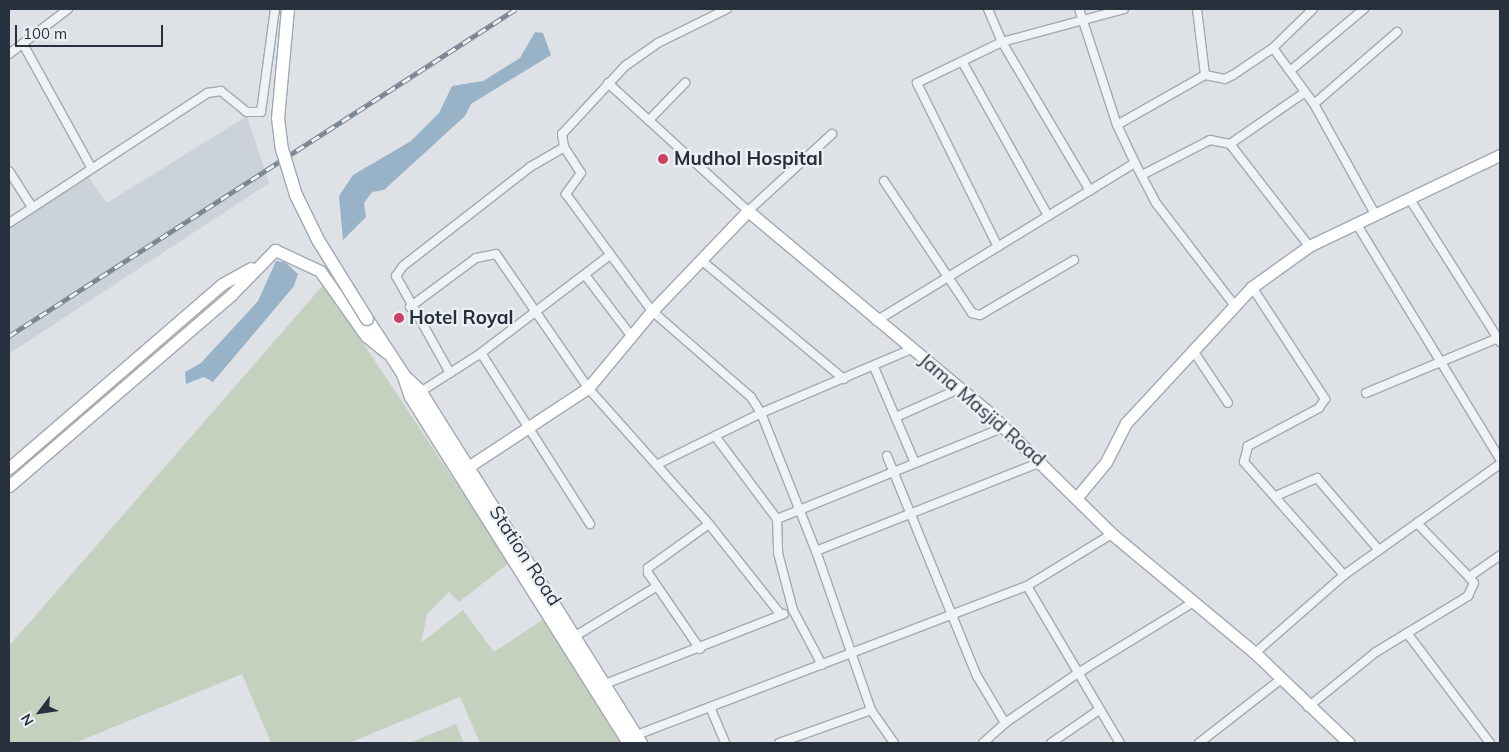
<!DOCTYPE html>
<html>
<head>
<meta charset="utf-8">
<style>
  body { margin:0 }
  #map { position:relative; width:1509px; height:752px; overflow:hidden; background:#dee2e7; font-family:Mulish,sans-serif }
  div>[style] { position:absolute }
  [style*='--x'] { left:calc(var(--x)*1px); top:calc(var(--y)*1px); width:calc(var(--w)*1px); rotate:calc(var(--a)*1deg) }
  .built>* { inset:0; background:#ccd2d9 }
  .green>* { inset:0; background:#c5d1bf }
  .water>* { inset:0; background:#98b3c7 }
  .roads { filter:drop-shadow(1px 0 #a3a9b1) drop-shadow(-1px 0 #a3a9b1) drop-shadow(0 1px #a3a9b1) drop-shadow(0 -1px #a3a9b1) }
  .street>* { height:8px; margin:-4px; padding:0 4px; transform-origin:4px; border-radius:4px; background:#f0f3f6 }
  .secondary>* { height:11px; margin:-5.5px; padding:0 5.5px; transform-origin:5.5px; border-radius:5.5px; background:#fff }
  .primary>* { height:12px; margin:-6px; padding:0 6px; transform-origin:6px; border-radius:6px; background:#fff }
  .rail>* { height:5px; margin-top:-2.5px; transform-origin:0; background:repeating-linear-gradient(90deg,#edf1f5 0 9px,#778391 0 18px); box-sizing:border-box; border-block:1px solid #778391 }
  .bridges { filter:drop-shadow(1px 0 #9da8b3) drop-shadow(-1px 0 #9da8b3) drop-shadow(0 1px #9da8b3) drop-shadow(0 -1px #9da8b3) }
  .primary-bridge>* { height:12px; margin:-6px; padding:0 6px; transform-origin:6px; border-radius:6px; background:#fff }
  .dots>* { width:14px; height:14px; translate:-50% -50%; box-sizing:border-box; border:2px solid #edf1f5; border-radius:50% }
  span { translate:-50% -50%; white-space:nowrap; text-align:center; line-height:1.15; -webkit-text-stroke:4.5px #edf1f5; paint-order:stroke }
  .poi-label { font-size:19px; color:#27313e; font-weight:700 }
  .left { translate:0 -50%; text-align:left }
  .street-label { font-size:19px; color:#27313e }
  .frame { position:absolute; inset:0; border:10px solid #27313e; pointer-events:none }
  .north { position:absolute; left:15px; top:687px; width:50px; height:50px; -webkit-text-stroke:4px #edf1f5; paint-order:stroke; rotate:239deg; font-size:14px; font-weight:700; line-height:20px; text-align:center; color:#27313e }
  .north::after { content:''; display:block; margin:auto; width:18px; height:22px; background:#27313e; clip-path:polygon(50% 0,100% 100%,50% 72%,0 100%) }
  .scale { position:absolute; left:15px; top:25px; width:148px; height:22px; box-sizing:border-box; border:2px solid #27313e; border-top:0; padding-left:6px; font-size:15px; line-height:18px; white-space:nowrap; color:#27313e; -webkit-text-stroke:4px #edf1f5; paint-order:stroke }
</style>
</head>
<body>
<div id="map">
  <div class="built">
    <div style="clip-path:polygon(247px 116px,269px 183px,9px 354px,9px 228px,87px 175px,107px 203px)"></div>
  </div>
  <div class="green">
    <div style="clip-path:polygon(324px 284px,509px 563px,459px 602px,449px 592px,427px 614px,421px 643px,463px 610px,494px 652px,545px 618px,620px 743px,480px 743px,460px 697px,349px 743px,271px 743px,242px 674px,75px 743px,9px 743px,9px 646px)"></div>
    <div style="clip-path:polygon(456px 724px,464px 743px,409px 743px)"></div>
  </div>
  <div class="water">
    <div style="clip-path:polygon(535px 32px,543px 33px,551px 55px,471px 104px,465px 116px,384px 190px,372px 192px,364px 203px,366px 217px,343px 240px,339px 196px,353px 175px,411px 141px,439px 113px,452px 86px,483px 81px,520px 58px)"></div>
    <div style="clip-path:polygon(276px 261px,285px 262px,298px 274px,294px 286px,213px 382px,204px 377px,186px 384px,185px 372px,201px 363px,258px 301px)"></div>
  </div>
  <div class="roads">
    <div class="street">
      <div style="--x:727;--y:9;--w:77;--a:153.8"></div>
      <div style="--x:658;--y:43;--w:39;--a:145"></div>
      <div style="--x:626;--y:65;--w:94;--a:132.8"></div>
      <div style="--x:562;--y:134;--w:13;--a:81"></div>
      <div style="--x:564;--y:147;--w:31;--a:57"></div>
      <div style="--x:581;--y:173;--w:26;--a:126"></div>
      <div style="--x:566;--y:194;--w:145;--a:53.7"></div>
      <div style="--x:652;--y:311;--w:131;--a:41"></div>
      <div style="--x:751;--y:397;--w:19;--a:58"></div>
      <div style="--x:761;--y:413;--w:149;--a:68.3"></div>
      <div style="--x:816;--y:551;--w:168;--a:70.9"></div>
      <div style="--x:871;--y:710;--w:40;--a:55.1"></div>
      <div style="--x:988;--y:9;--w:36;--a:67"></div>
      <div style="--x:1002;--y:42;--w:173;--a:59.4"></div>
      <div style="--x:23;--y:44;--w:141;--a:61.1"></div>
      <div style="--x:1273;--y:48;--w:69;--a:53.8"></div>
      <div style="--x:1314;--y:104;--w:126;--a:61"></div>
      <div style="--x:9;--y:54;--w:74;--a:-37.3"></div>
      <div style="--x:963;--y:63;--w:175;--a:60.9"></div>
      <div style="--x:1290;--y:71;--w:97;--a:-40"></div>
      <div style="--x:1205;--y:75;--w:20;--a:11"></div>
      <div style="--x:1225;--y:79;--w:9;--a:-27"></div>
      <div style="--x:1233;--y:75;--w:48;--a:-34"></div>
      <div style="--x:1273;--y:48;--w:56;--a:-44.3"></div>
      <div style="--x:608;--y:83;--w:190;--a:42.4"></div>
      <div style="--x:748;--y:211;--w:114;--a:-42.5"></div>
      <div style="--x:1314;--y:104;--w:110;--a:-40.9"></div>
      <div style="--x:649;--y:120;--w:52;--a:-45.8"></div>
      <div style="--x:1117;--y:125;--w:101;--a:-29.6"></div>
      <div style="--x:1205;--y:75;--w:66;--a:-96.9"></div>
      <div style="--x:1230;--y:144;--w:129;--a:52.2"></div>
      <div style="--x:1135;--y:163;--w:45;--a:62.3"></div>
      <div style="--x:1156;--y:203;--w:130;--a:52.5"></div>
      <div style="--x:9;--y:171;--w:43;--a:57.4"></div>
      <div style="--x:1142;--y:175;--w:76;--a:-27.2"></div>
      <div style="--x:1210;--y:140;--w:20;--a:11"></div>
      <div style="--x:1230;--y:144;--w:91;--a:-34.7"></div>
      <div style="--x:884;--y:181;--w:159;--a:56.3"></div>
      <div style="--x:972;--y:313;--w:8;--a:14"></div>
      <div style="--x:980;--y:315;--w:109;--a:-30.3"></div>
      <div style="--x:1411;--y:201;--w:167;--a:57.7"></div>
      <div style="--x:9;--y:223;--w:238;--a:-33.2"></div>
      <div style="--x:208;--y:93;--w:13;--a:-9"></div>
      <div style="--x:221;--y:91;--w:33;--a:39"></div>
      <div style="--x:247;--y:112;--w:14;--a:0"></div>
      <div style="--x:261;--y:112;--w:104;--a:-82.3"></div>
      <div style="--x:1356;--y:223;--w:276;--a:58.6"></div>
      <div style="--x:998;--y:247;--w:183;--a:-116.3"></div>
      <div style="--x:917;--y:83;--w:94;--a:-25.8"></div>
      <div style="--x:1002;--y:42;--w:126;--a:-15.1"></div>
      <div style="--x:701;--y:260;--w:186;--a:39.8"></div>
      <div style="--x:585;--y:275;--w:78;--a:52.8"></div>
      <div style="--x:1252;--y:287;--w:134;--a:56.9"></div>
      <div style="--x:1325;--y:399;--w:11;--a:124"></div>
      <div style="--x:1319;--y:408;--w:81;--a:151.8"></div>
      <div style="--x:1248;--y:446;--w:16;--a:104"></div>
      <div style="--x:1244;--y:462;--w:151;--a:48.5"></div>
      <div style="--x:410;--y:307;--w:82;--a:-36.6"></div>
      <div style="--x:476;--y:258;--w:20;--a:-11"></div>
      <div style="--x:496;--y:254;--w:163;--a:55.5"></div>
      <div style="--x:588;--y:388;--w:182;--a:48.3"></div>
      <div style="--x:709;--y:524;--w:116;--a:51.6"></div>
      <div style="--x:876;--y:321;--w:303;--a:-31.4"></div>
      <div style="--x:1135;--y:163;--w:42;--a:-115.3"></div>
      <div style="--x:1117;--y:125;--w:122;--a:-108.1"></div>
      <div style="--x:1194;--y:352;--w:61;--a:56.3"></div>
      <div style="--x:481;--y:353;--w:203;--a:57.5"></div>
      <div style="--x:874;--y:367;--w:104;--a:66.9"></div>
      <div style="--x:450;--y:373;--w:111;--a:-119.1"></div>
      <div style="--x:396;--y:276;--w:12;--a:-55"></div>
      <div style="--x:403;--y:266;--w:161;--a:-37.9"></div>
      <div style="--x:530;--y:167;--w:39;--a:-30"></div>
      <div style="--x:1366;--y:393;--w:143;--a:-22.6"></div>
      <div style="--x:417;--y:394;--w:76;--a:-32.6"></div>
      <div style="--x:481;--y:353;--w:162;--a:-37.2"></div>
      <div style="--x:896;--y:417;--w:69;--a:-24"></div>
      <div style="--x:715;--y:436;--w:104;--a:53.2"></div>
      <div style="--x:777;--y:519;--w:34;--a:88"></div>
      <div style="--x:778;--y:553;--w:59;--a:75.3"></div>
      <div style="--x:793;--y:610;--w:62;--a:62.2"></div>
      <div style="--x:887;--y:456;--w:238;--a:67.8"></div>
      <div style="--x:977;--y:676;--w:55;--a:59.2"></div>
      <div style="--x:658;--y:464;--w:115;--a:-26.3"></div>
      <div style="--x:761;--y:413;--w:164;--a:-23"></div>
      <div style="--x:1276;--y:496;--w:45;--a:-23.7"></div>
      <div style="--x:1317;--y:478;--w:95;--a:49.3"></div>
      <div style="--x:777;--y:519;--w:246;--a:-22"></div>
      <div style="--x:1417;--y:523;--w:75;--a:46.1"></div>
      <div style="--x:1469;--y:577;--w:38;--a:-35"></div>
      <div style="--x:816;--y:551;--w:242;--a:-21.6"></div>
      <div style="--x:1027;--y:586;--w:182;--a:59.4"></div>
      <div style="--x:1407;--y:633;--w:138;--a:53"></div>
      <div style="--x:577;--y:635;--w:92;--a:-31.3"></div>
      <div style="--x:700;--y:649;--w:92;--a:-124.4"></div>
      <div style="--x:648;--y:573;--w:5;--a:-90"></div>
      <div style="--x:648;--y:568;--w:75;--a:-35.8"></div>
      <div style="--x:1255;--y:653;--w:118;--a:-41.2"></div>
      <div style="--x:1344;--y:575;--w:191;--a:-35.4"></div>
      <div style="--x:605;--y:684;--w:192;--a:-21.4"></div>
      <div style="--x:710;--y:707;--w:39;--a:67"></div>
      <div style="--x:1308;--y:707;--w:87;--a:-39"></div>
      <div style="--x:1376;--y:652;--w:108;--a:-31.3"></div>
      <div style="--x:1468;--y:596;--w:14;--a:-65"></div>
      <div style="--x:1474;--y:583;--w:8;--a:-130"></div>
      <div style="--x:634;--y:736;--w:421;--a:-20.9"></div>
      <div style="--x:1027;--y:586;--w:100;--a:-31.5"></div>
      <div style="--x:779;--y:743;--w:98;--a:-19.7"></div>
      <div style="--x:983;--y:743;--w:30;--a:-42"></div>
      <div style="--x:1005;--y:723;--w:88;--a:-34.4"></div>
      <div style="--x:1078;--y:673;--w:136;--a:-31.5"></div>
      <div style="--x:1051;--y:743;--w:58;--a:-34.5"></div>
      <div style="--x:1199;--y:743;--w:103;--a:-37.9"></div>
    </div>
    <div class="secondary">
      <div style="--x:468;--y:467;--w:144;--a:-33.4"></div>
      <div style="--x:588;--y:388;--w:100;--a:-50.3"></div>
      <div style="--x:652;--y:311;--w:139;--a:-46.2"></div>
      <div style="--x:748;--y:211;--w:310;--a:39.9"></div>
      <div style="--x:986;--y:410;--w:177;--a:44.5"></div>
      <div style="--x:1112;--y:534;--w:186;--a:39.8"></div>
      <div style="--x:1255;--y:653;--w:130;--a:43.8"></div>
      <div style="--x:9;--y:468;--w:281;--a:-40.8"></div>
      <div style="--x:222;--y:284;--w:33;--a:-29"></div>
      <div style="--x:9;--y:486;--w:294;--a:-40.7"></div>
      <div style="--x:232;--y:294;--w:62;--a:-45.7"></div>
      <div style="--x:275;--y:250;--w:50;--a:25"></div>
      <div style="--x:320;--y:271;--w:80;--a:54.7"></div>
      <div style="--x:366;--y:336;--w:26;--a:39"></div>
      <div style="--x:1078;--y:496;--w:44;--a:-50.5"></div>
      <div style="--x:1106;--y:462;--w:44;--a:-62.9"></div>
      <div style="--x:1126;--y:423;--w:185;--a:-47.2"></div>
      <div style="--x:1252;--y:287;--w:70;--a:-35.7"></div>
      <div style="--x:1309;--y:246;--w:212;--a:-25.5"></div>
    </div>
    <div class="primary">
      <div style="--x:367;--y:319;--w:66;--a:56.8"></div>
      <div style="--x:403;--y:374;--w:24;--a:71"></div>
      <div style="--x:411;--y:397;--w:409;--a:57.8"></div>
      <div style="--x:404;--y:376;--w:22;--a:43"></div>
      <div style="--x:420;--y:391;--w:416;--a:57.9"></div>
    </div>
  </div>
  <div class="rail">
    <div style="--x:9;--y:336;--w:603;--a:-32.82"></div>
  </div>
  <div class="bridges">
    <div class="primary-bridge">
      <div style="--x:288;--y:9;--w:109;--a:95.2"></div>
      <div style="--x:278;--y:118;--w:31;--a:83"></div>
      <div style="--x:282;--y:149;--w:48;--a:73.1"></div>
      <div style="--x:296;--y:195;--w:50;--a:63.9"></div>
      <div style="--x:318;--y:240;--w:93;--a:58.2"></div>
    </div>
  </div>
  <div class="dots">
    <div style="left:663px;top:159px;background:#cd4263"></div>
    <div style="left:399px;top:318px;background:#cd4263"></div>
  </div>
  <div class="poi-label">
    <span class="left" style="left:674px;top:159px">Mudhol Hospital</span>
    <span class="left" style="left:409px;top:318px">Hotel Royal</span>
  </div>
  <div class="street-label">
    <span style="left:982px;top:410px;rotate:41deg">Jama Masjid Road</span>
    <span style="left:525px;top:556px;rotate:57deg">Station Road</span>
  </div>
  <div class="frame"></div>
  <div class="north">N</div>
  <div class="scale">100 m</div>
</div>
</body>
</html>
